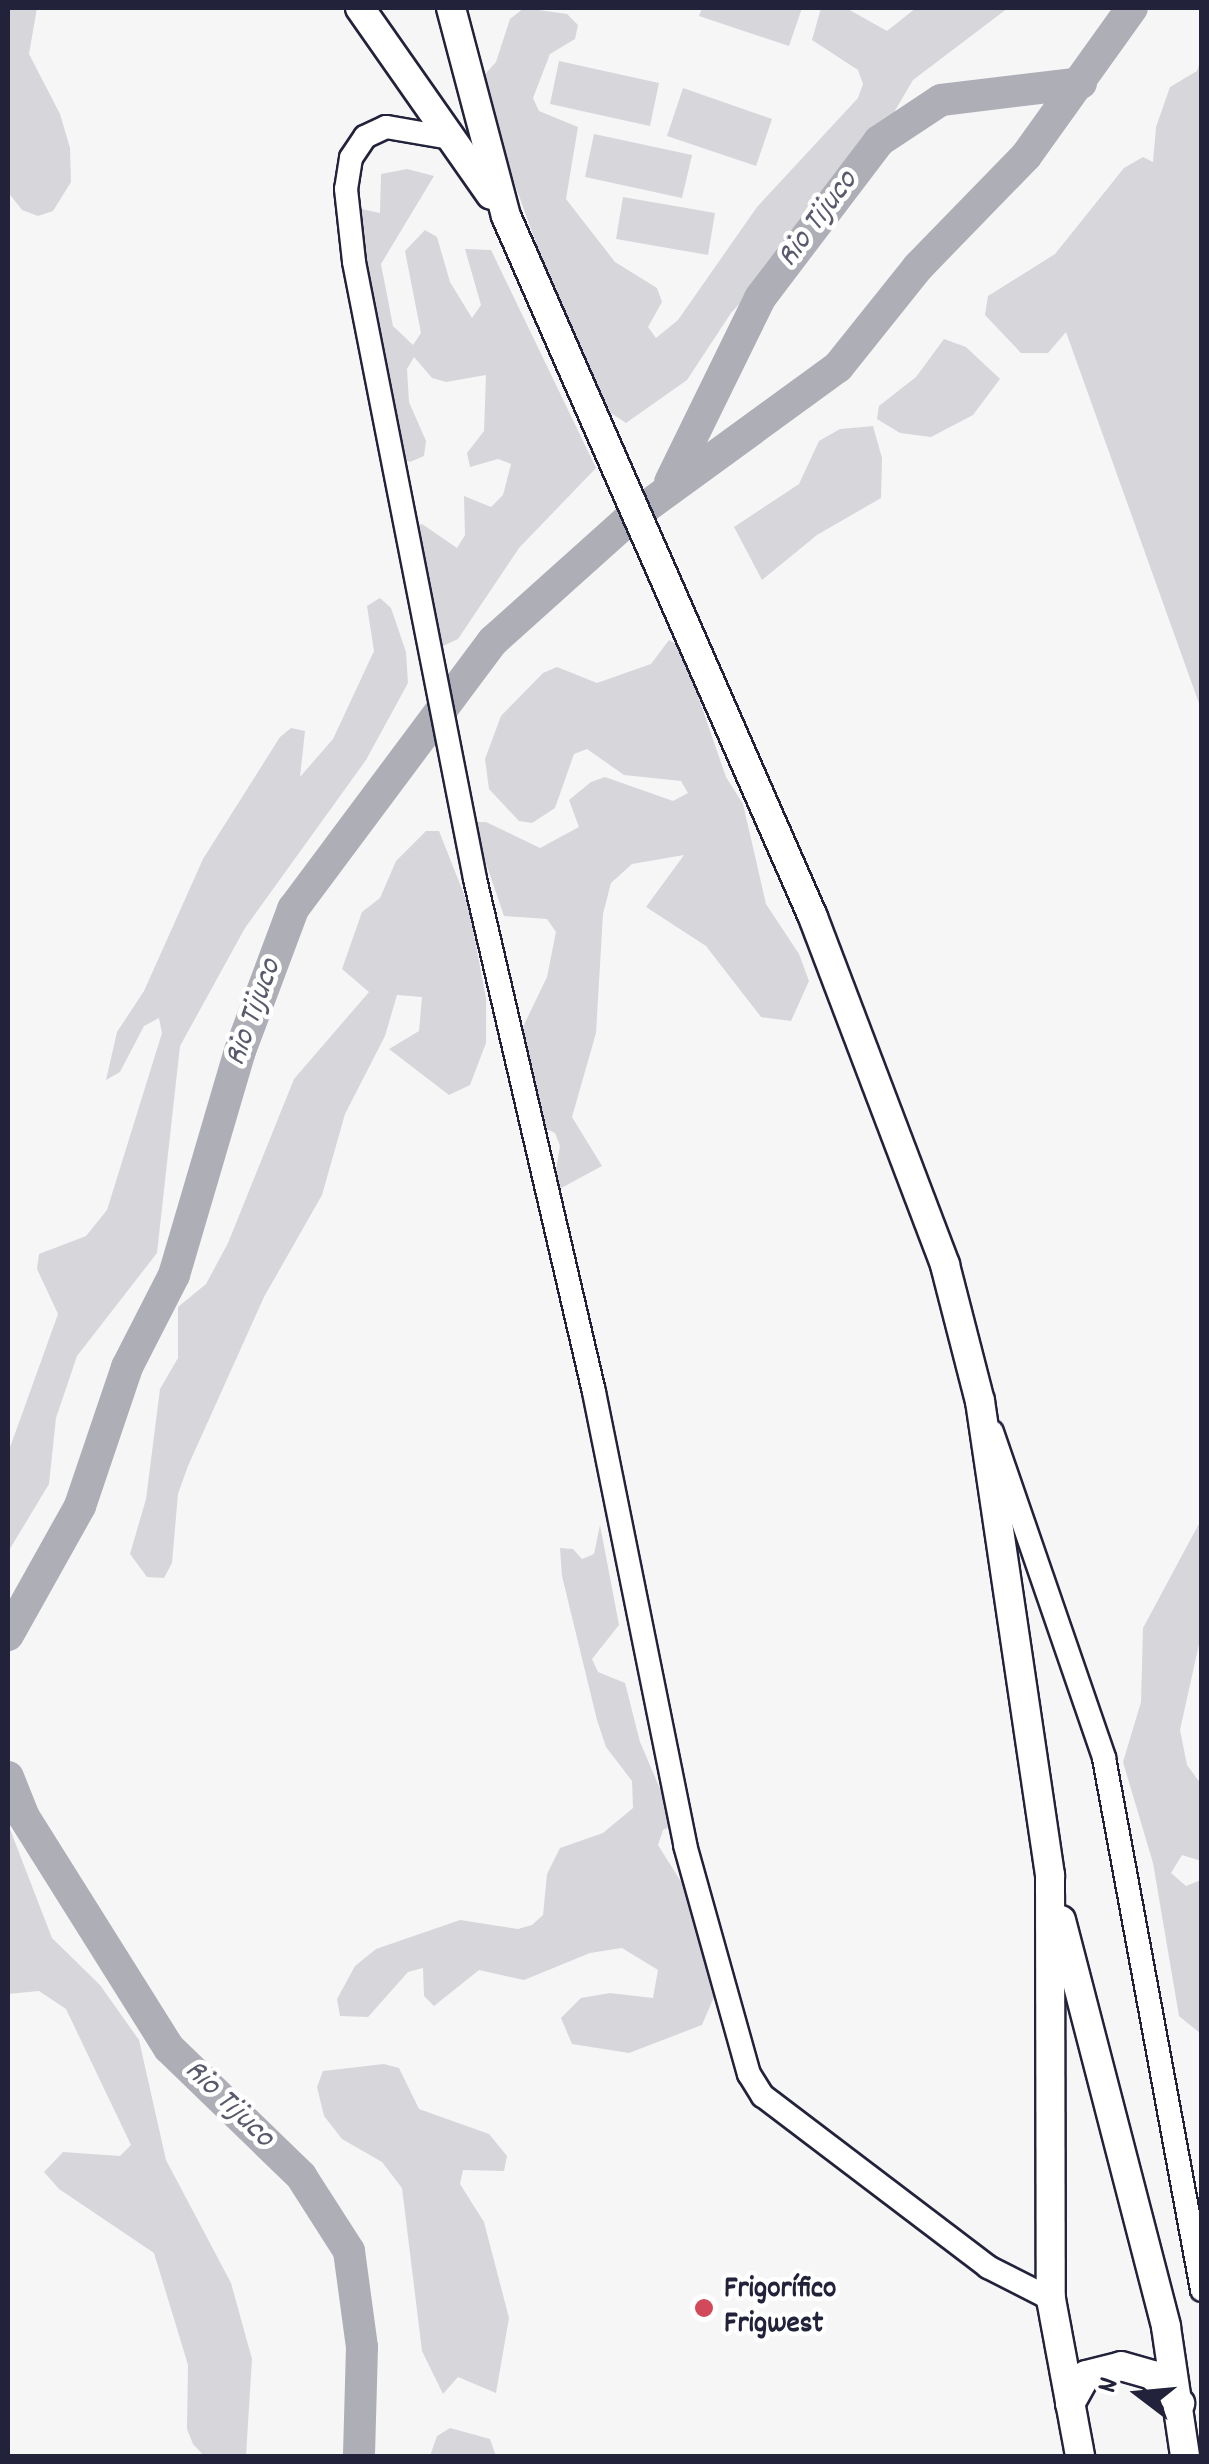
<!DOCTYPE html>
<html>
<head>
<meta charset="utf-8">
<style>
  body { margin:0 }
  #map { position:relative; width:1209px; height:2464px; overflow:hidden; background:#f6f6f7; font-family:Dekko,sans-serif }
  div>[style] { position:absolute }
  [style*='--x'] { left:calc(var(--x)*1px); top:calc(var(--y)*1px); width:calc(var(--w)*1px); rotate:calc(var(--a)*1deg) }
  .green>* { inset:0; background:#d7d7db }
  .stream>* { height:5px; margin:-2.5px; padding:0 2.5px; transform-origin:2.5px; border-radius:2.5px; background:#aeaeb7 }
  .river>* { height:32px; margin:-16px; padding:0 16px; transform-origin:16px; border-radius:16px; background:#aeaeb7 }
  .roads { filter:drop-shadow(2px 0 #22223b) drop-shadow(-2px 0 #22223b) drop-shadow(0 2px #22223b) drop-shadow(0 -2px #22223b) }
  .minor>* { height:22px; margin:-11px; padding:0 11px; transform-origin:11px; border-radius:11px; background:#fff }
  .major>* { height:28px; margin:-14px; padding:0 14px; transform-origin:14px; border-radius:14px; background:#fff }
  .dots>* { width:28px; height:28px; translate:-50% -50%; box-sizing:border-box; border:5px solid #fff; border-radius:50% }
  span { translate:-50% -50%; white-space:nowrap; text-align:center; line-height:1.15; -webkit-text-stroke:9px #fff; paint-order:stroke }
  .poi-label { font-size:30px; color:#22223b; font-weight:700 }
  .left { translate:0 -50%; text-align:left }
  .water-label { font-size:32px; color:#5a5a6d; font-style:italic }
  .frame { position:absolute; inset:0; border:10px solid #22223b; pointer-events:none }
  .north { position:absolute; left:1089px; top:2344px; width:100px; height:100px; -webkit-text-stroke:8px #fff; paint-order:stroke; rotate:286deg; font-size:28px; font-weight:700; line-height:40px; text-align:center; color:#22223b }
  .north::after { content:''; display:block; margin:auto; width:35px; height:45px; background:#22223b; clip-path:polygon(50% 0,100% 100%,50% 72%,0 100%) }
</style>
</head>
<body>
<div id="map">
  <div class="green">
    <div style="clip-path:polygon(8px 8px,37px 8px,29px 54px,60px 114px,70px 148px,71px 182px,53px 211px,38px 216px,22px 210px,8px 192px)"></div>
    <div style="clip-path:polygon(524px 8px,567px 14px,578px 25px,575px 39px,550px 54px,533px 98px,539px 111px,578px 127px,566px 199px,615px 262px,657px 288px,662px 302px,648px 327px,656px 338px,678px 320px,757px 207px,858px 98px,863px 84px,858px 70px,812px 40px,821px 8px,846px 8px,887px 31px,916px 8px,1008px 8px,913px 80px,883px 131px,806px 231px,731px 313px,687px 380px,626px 423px,611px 413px,596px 387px,549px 279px,478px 82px,496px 62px,510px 19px)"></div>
    <div style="clip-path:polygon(702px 8px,802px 8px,789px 46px,699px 16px)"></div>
    <div style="clip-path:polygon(1201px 58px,1201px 709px,1066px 332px,1048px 353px,1021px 353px,985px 315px,988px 296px,1055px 254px,1124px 168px,1143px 157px,1153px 162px,1156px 127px,1170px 87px,1197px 71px)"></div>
    <div style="clip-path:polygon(559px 61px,659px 83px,650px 126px,550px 104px)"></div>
    <div style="clip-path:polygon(683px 88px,772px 119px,756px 166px,667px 136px)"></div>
    <div style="clip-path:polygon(594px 134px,692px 155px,682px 198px,585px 177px)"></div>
    <div style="clip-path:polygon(407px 169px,434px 176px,381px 264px,393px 326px,413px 345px,421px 333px,405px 251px,425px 230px,437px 237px,450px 282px,472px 318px,481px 305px,465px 249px,491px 250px,596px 468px,519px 548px,458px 639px,432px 651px,409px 528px,422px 524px,457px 548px,465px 535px,464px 496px,491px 507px,503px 495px,511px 464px,498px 459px,470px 467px,467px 453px,484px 431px,486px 375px,446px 382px,432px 378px,414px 357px,407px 369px,409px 402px,426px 441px,424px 456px,410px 462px,397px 456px,352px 207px,380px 213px,381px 174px)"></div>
    <div style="clip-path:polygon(623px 197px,715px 213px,708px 255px,616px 239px)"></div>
    <div style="clip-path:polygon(944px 339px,966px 347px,1000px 379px,973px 415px,931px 437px,900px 433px,877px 419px,879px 406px,916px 377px)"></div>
    <div style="clip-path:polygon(873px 426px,882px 458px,881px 498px,817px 535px,762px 580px,734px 527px,799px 484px,819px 441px,840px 429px)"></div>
    <div style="clip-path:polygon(380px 598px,391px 608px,406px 652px,408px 683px,366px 760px,245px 928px,180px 1046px,157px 1253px,77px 1356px,56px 1418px,49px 1484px,8px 1552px,8px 1453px,58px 1314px,37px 1269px,39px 1254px,86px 1236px,107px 1210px,162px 1033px,159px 1018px,144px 1026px,120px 1072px,106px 1080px,117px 1032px,144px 991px,203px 859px,280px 737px,291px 728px,305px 731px,300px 777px,333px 739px,374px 651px,367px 606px)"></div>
    <div style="clip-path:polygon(669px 640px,681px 647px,726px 777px,743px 804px,766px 904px,799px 954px,809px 981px,791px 1021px,761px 1017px,706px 946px,646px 907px,684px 855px,632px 864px,611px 883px,603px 914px,596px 1033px,572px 1117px,602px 1166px,552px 1193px,560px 1146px,555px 1133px,542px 1127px,520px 1033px,547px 977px,556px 932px,547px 919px,504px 916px,472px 822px,486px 822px,540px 848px,579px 827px,569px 800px,591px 782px,605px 777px,673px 801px,688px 793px,681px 781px,624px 775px,587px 749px,574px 754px,555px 808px,532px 823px,519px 821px,489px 789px,485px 759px,501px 716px,543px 673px,557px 667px,597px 683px,651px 664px)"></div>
    <div style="clip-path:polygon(426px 831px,439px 831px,469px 907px,486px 999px,486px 1043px,470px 1085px,449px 1095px,389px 1049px,419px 1031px,422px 997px,397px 995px,385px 1036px,345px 1114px,322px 1195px,264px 1297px,188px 1466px,178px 1494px,172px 1563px,164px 1578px,147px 1577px,130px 1554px,146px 1499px,160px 1389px,178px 1358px,178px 1307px,206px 1284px,228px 1243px,294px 1079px,369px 992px,342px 969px,362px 912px,380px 898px,396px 861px)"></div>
    <div style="clip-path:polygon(1201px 1520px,1201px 1635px,1180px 1730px,1187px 1765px,1201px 1784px,1201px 1861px,1182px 1855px,1171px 1873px,1186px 1886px,1201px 1880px,1201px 2034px,1179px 2016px,1153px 1863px,1123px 1762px,1141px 1702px,1143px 1628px)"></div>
    <div style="clip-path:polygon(600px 1525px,619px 1625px,592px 1659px,598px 1672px,625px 1683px,640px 1742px,675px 1824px,663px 1830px,658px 1845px,693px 1901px,714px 1997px,702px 2025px,629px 2053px,572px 2044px,561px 2018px,581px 1998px,610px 1993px,653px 1998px,658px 1970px,622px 1948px,590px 1953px,524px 1980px,479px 1970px,434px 2006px,424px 1996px,423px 1968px,408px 1972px,368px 2017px,340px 2016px,337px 1999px,355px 1966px,376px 1949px,460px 1920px,518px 1929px,532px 1925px,543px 1915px,547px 1874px,560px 1848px,603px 1833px,633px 1808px,632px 1781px,606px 1747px,597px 1720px,562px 1576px,560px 1548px,573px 1549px,582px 1559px,594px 1554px)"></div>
    <div style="clip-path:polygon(8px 1824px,52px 1938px,100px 1985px,139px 2040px,166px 2160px,231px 2283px,252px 2359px,246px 2456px,204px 2456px,193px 2444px,187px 2429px,188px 2365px,154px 2253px,59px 2189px,44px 2172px,63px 2152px,120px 2156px,131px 2145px,66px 2009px,39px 1991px,8px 1994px)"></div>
    <div style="clip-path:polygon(384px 2064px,399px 2068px,419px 2109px,489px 2134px,507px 2156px,504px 2171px,463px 2170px,460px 2184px,484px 2222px,509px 2318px,496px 2393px,458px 2377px,443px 2394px,422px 2351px,402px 2188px,382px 2162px,342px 2139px,324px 2116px,317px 2087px,323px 2071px)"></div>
    <div style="clip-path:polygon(450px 2428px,490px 2439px,496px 2456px,430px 2456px,437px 2436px)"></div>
  </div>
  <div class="stream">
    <div style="--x:360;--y:2454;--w:4;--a:34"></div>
  </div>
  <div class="river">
    <div style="--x:670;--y:482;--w:205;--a:-63.9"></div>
    <div style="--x:760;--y:298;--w:197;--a:-52.8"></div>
    <div style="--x:879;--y:141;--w:74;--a:-33.5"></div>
    <div style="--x:941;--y:100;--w:141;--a:-6.9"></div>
    <div style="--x:8;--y:1635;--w:148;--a:-60.8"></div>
    <div style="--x:80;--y:1506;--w:147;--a:-71.3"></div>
    <div style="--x:127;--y:1367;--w:103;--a:-62.9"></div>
    <div style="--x:174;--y:1275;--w:234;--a:-73.6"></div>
    <div style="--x:240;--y:1051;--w:152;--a:-69.5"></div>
    <div style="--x:293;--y:909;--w:334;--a:-53.3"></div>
    <div style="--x:493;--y:641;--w:181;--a:-41.9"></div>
    <div style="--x:628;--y:520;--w:260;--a:-36.1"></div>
    <div style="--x:838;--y:367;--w:128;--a:-51.3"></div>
    <div style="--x:918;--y:267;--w:155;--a:-45.8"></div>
    <div style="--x:1026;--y:156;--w:182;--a:-54.4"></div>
    <div style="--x:8;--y:1777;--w:43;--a:68.2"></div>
    <div style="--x:24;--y:1817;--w:273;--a:57.9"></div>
    <div style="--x:169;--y:2048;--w:184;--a:44.1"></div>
    <div style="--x:301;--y:2176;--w:89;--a:57.4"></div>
    <div style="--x:349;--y:2251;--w:97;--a:82.3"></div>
    <div style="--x:362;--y:2347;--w:109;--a:91.6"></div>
  </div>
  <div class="roads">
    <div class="minor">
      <div style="--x:450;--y:138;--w:65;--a:-170.2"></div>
      <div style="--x:386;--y:127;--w:23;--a:155"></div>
      <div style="--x:365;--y:137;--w:25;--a:124"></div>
      <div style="--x:351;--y:158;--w:31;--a:99"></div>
      <div style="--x:346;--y:189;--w:73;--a:83.7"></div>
      <div style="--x:354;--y:262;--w:629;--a:78.9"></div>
      <div style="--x:475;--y:879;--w:527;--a:76.94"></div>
      <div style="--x:594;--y:1392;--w:462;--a:78.6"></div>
      <div style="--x:685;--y:1845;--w:238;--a:74.4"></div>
      <div style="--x:749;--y:2074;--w:26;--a:58"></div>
      <div style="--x:763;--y:2096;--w:283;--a:37.2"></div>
      <div style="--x:988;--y:2267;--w:71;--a:26.9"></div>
      <div style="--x:992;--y:1432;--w:345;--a:71"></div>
      <div style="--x:1104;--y:1758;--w:541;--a:79.56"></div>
    </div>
    <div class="major">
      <div style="--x:360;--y:8;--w:228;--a:55"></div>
      <div style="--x:451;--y:8;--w:215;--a:75.2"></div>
      <div style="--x:506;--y:216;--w:765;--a:66.35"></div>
      <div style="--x:813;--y:917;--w:372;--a:69.2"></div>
      <div style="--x:945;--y:1265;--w:140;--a:75.6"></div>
      <div style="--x:980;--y:1401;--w:479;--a:81.6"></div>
      <div style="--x:1050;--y:1875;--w:424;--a:89.9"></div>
      <div style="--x:1051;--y:2299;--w:160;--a:79.5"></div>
      <div style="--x:1061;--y:1920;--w:420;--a:75.5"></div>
      <div style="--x:1166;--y:2327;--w:130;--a:81.6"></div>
      <div style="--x:1070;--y:2404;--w:33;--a:-61"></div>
      <div style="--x:1086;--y:2375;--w:36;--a:-14"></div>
      <div style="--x:1121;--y:2366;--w:32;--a:16"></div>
      <div style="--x:1152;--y:2375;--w:40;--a:45"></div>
    </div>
  </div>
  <div class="dots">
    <div style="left:704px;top:2308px;background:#d1495b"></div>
  </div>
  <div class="poi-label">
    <span class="left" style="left:724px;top:2308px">Frigorífico<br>Frigwest</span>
  </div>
  <div class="water-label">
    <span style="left:819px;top:220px;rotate:-53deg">Rio Tijuco</span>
    <span style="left:255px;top:1013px;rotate:-70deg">Rio Tijuco</span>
    <span style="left:228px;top:2105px;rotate:44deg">Rio Tijuco</span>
  </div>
  <div class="frame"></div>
  <div class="north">N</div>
</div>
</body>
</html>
